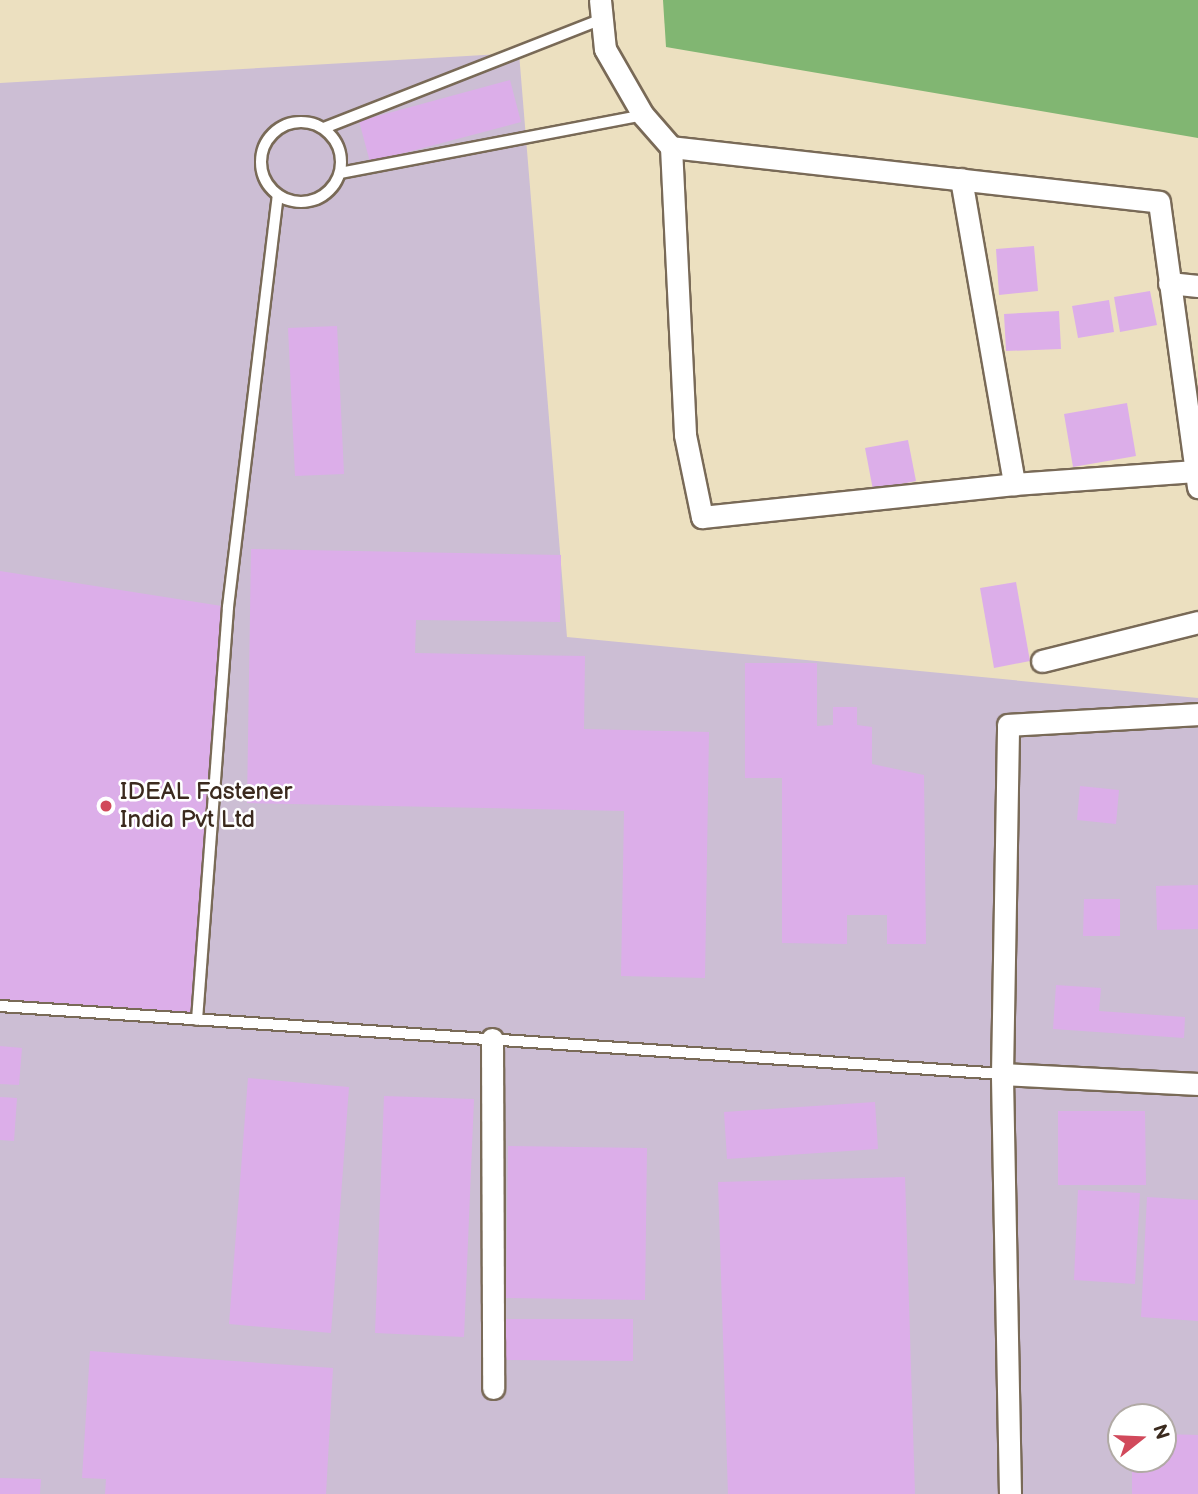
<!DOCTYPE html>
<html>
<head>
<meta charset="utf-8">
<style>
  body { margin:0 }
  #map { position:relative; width:1198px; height:1494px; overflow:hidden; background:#ece0c0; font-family:"Balsamiq Sans",sans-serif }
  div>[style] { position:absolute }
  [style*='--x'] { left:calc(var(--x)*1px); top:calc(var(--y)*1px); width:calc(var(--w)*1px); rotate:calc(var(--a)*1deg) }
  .industrial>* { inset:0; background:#ccbed4 }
  .forest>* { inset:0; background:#81b672 }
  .building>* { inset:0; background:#dcaee9 }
  .roads { filter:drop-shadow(2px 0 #796a57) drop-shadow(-2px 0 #796a57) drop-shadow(0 2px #796a57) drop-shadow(0 -2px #796a57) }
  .lane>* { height:10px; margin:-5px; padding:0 5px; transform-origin:5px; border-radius:5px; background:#fff }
  .lane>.ring { margin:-5px; padding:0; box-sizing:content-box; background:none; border:10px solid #fff; border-radius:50% }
  .street>* { height:21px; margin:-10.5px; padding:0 10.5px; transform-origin:10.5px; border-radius:10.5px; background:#fff }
  .dots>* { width:19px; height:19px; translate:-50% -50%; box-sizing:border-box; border:4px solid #fff; border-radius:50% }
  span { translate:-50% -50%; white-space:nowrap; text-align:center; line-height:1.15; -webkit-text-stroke:5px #fff; paint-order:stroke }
  .poi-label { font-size:24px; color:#3b2a1e }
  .left { translate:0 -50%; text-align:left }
  .north { position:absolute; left:1107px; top:1403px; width:70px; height:70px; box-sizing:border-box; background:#fff; border:2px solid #b1aaa5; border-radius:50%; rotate:72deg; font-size:19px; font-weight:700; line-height:28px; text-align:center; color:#3b2a1e }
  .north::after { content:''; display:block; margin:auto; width:24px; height:32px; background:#d1495b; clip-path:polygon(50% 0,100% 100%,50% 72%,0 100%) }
</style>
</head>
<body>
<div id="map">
  <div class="industrial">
    <div style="clip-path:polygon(evenodd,519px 53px,567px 637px,1198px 698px,1198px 1494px,0 1494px,0 83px,519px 53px,1121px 1417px,1163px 1417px,1163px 1459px,1121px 1459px,1121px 1417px)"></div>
  </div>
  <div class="forest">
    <div style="clip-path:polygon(663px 0,1198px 0,1198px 138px,666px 47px)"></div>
  </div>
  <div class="building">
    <div style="clip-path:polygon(510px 80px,521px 122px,370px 162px,359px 121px)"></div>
    <div style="clip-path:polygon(1034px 246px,1038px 291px,999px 295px,996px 249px)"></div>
    <div style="clip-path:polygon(1150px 291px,1157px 325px,1120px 332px,1114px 297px)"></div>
    <div style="clip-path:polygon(1109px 300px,1114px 332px,1078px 338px,1072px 306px)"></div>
    <div style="clip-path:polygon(1059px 311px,1061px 349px,1006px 351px,1004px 314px)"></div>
    <div style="clip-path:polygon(337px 326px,344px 474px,295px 476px,288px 328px)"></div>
    <div style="clip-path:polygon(1127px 403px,1136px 456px,1073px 467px,1064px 414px)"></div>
    <div style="clip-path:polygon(908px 440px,916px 481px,873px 490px,865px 448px)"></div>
    <div style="clip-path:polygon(251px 549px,561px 555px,560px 622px,416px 620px,415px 653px,585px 656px,584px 729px,709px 732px,705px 978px,621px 976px,624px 811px,247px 803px)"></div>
    <div style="clip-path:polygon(0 571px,228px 607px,197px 1020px,0 1006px)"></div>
    <div style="clip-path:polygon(1016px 582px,1030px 661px,994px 668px,980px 588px)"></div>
    <div style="clip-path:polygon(745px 663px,817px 663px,817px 726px,833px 725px,833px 707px,857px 707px,857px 725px,872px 727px,872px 764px,924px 775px,926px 944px,887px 944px,887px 915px,847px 915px,847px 944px,782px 943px,782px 778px,745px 778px)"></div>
    <div style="clip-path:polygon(1080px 786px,1119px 790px,1116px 824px,1077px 820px)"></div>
    <div style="clip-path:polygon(1198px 885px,1198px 929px,1157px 930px,1156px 886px)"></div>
    <div style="clip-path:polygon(1084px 899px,1120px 899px,1120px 936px,1083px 936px)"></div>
    <div style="clip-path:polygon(1056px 985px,1101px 988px,1099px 1011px,1185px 1017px,1184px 1038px,1053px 1029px)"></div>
    <div style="clip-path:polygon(0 1046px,22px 1048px,19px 1085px,0 1084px)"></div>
    <div style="clip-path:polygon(248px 1078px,349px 1087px,331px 1333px,229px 1324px)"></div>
    <div style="clip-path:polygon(384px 1096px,474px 1099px,464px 1337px,375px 1333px)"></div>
    <div style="clip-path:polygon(0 1097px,17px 1098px,14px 1141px,0 1140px)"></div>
    <div style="clip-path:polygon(875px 1102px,878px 1149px,727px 1159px,724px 1112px)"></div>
    <div style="clip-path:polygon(1058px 1111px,1145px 1111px,1146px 1185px,1058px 1185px)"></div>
    <div style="clip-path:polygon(508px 1146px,647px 1148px,645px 1300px,506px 1298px)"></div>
    <div style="clip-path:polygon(905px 1177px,915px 1494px,728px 1494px,718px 1182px)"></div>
    <div style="clip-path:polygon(1078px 1190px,1140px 1193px,1135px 1284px,1074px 1280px)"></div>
    <div style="clip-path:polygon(1147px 1197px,1198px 1200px,1198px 1321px,1141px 1317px)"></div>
    <div style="clip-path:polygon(505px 1319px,633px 1319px,633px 1361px,506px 1360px)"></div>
    <div style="clip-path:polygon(90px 1351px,333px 1368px,326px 1494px,105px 1494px,106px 1479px,82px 1478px)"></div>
    <div style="clip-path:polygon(1163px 1434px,1198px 1435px,1198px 1494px,1132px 1494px,1132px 1459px,1163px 1459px)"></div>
    <div style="clip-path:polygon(0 1478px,41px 1479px,40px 1494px,0 1494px)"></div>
  </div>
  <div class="roads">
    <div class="lane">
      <div class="ring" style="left:261px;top:122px;width:70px;height:70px"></div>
      <div style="--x:324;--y:128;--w:299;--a:-21.4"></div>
      <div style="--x:340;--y:173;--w:309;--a:-10.8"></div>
      <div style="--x:0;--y:1006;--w:1004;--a:3.88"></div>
      <div style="--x:197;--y:1020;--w:414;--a:-85.7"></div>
      <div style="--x:228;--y:607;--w:415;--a:-83.1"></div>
    </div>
    <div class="street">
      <div style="--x:600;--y:0;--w:49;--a:84.2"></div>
      <div style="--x:605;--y:49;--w:76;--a:60.1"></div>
      <div style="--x:643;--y:115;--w:43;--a:48.8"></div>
      <div style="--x:671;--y:147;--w:491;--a:6.4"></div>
      <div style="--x:1159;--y:202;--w:288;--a:82.2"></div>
      <div style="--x:671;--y:147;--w:288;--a:87.2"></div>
      <div style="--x:685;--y:435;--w:84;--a:78.3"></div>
      <div style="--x:702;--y:517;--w:314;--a:-6"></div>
      <div style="--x:1014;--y:484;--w:182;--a:-4.1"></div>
      <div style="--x:961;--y:179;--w:310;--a:80.1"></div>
      <div style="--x:1169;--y:283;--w:29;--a:6"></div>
      <div style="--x:1042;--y:661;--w:161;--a:-14"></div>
      <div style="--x:492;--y:1039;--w:349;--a:89.8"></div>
      <div style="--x:1002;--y:1074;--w:196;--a:2.9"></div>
      <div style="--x:1010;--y:1494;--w:420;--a:-91.1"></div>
      <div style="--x:1002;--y:1074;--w:349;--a:-89"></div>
      <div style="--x:1008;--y:725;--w:190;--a:-3.3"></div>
    </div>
  </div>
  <div class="dots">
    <div style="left:106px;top:806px;background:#d1495b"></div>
  </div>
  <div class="poi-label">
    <span class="left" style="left:120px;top:806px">IDEAL Fastener<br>India Pvt Ltd</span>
  </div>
  <div class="north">N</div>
</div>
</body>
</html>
